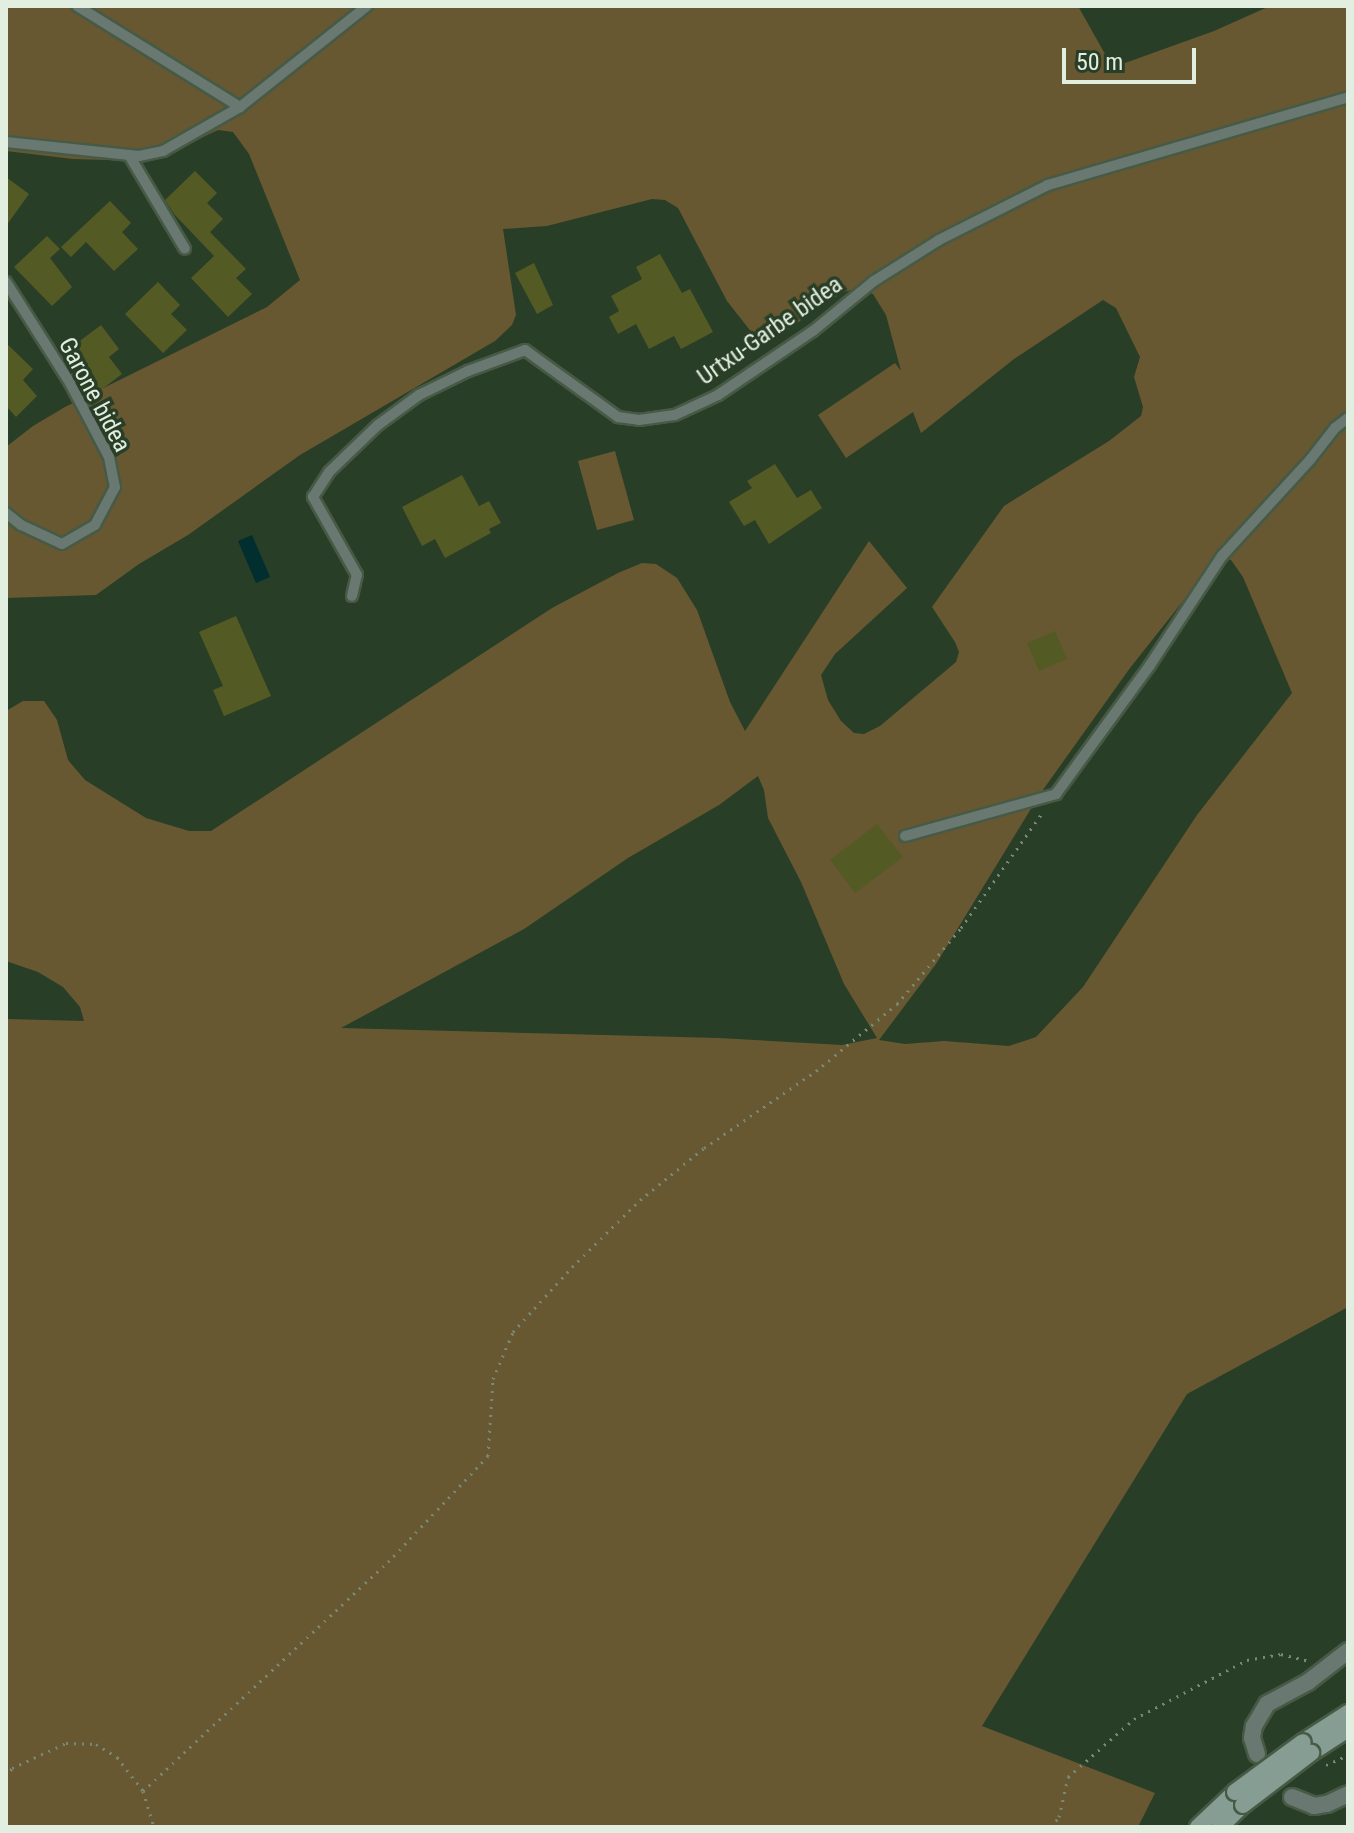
<!DOCTYPE html>
<html>
<head>
<meta charset="utf-8">
<style>
  body { margin:0 }
  #map { position:relative; width:1354px; height:1833px; overflow:hidden; background:#293e27; font-family:"Roboto Condensed",sans-serif }
  div>[style] { position:absolute }
  [style*='--x'] { left:calc(var(--x)*1px); top:calc(var(--y)*1px); width:calc(var(--w)*1px); rotate:calc(var(--a)*1deg) }
  .green>* { inset:0; background:#675832 }
  .water>* { inset:0; background:#012e2e }
  .building>* { inset:0; background:#545a24 }
  .path>* { height:3px; margin-top:-1.5px; transform-origin:0; background:repeating-linear-gradient(90deg,#788976 0 2px,transparent 0 8px) }
  .roads { filter:drop-shadow(2px 0 #475a45) drop-shadow(-2px 0 #475a45) drop-shadow(0 2px #475a45) drop-shadow(0 -2px #475a45) }
  .service>* { height:10px; margin:-5px; padding:0 5px; transform-origin:5px; border-radius:5px; background:#697972 }
  .minor>* { height:16px; margin:-8px; padding:0 8px; transform-origin:8px; border-radius:8px; background:#697972 }
  .secondary>* { height:16px; margin:-8px; padding:0 8px; transform-origin:8px; border-radius:8px; background:#859d93 }
  .bridges { filter:drop-shadow(2px 0 #475a45) drop-shadow(-2px 0 #475a45) drop-shadow(0 2px #475a45) drop-shadow(0 -2px #475a45) }
  .secondary-bridge>* { height:16px; margin:-8px; padding:0 8px; transform-origin:8px; border-radius:8px; background:#859d93 }
  span { translate:-50% -50%; white-space:nowrap; text-align:center; line-height:1.15; -webkit-text-stroke:7px #293e27; paint-order:stroke }
  .street-label { font-size:24px; color:#e2eee0 }
  .frame { position:absolute; inset:0; border:8px solid #e2eee0; pointer-events:none }
  .scale { position:absolute; left:1062px; top:48px; width:134px; height:36px; box-sizing:border-box; border:4px solid #e2eee0; border-top:0; padding-left:10px; font-size:24px; line-height:28px; white-space:nowrap; color:#e2eee0; -webkit-text-stroke:6px #293e27; paint-order:stroke }
</style>
</head>
<body>
<div id="map">
  <div class="green">
    <div style="clip-path:polygon(evenodd,6px 6px,1078px 6px,1105px 54px,1125px 63px,1214px 31px,1270px 6px,1348px 6px,1348px 1307px,1187px 1394px,982px 1726px,1155px 1793px,1138px 1827px,6px 1827px,6px 1019px,84px 1021px,80px 1007px,63px 987px,38px 972px,6px 961px,6px 711px,23px 701px,44px 701px,57px 720px,68px 760px,85px 780px,146px 818px,189px 831px,211px 831px,552px 608px,618px 573px,642px 563px,656px 564px,677px 578px,697px 610px,730px 702px,745px 731px,869px 541px,907px 588px,835px 654px,821px 675px,828px 700px,841px 721px,854px 733px,864px 734px,880px 726px,956px 662px,959px 652px,955px 642px,932px 607px,1004px 506px,1109px 441px,1141px 416px,1143px 407px,1134px 377px,1140px 357px,1116px 308px,1103px 300px,1014px 359px,921px 433px,913px 412px,846px 458px,818px 415px,895px 363px,901px 371px,886px 315px,873px 294px,861px 288px,843px 292px,775px 338px,756px 338px,727px 301px,678px 208px,665px 200px,652px 199px,547px 226px,503px 229px,516px 315px,512px 325px,495px 341px,300px 455px,188px 535px,139px 564px,96px 595px,6px 598px,6px 447px,33px 426px,65px 407px,267px 307px,300px 280px,249px 154px,233px 132px,218px 130px,165px 155px,138px 161px,73px 159px,6px 151px,6px 6px,1218px 557px,1231px 560px,1243px 577px,1292px 693px,1197px 815px,1083px 987px,1036px 1037px,1009px 1046px,944px 1041px,905px 1044px,879px 1040px,936px 964px,1040px 794px,1130px 668px,1218px 557px,6px 6px,758px 776px,764px 790px,768px 818px,801px 882px,844px 984px,877px 1038px,842px 1045px,719px 1038px,341px 1028px,524px 929px,628px 858px,719px 805px,758px 776px)"></div>
    <div style="clip-path:polygon(615px 451px,634px 520px,597px 530px,578px 461px)"></div>
  </div>
  <div class="water">
    <div style="clip-path:polygon(252px 535px,270px 577px,256px 583px,238px 541px)"></div>
  </div>
  <div class="building">
    <div style="clip-path:polygon(195px 171px,217px 193px,207px 203px,223px 219px,210px 232px,246px 269px,236px 278px,252px 294px,228px 317px,191px 278px,214px 256px,174px 214px,165px 200px)"></div>
    <div style="clip-path:polygon(6px 177px,29px 194px,6px 226px)"></div>
    <div style="clip-path:polygon(110px 201px,131px 223px,122px 232px,138px 249px,114px 271px,86px 242px,71px 257px,61px 247px)"></div>
    <div style="clip-path:polygon(47px 236px,60px 249px,50px 258px,72px 287px,52px 306px,14px 267px)"></div>
    <div style="clip-path:polygon(660px 254px,682px 293px,690px 289px,713px 332px,681px 349px,674px 336px,649px 349px,636px 324px,618px 334px,609px 317px,619px 311px,611px 296px,642px 279px,636px 267px)"></div>
    <div style="clip-path:polygon(534px 263px,553px 305px,537px 314px,515px 273px)"></div>
    <div style="clip-path:polygon(158px 282px,180px 305px,171px 314px,187px 330px,163px 353px,125px 314px)"></div>
    <div style="clip-path:polygon(101px 325px,119px 349px,109px 357px,122px 374px,97px 393px,65px 352px)"></div>
    <div style="clip-path:polygon(6px 343px,33px 369px,23px 380px,37px 396px,16px 417px,6px 406px)"></div>
    <div style="clip-path:polygon(775px 464px,797px 498px,811px 490px,822px 508px,769px 544px,755px 520px,744px 526px,729px 502px,752px 488px,747px 481px)"></div>
    <div style="clip-path:polygon(462px 475px,479px 506px,489px 501px,501px 523px,489px 529px,491px 533px,445px 558px,435px 539px,422px 546px,402px 507px)"></div>
    <div style="clip-path:polygon(236px 616px,271px 696px,224px 716px,213px 690px,223px 686px,199px 632px)"></div>
    <div style="clip-path:polygon(1055px 631px,1067px 659px,1039px 671px,1027px 643px)"></div>
    <div style="clip-path:polygon(877px 824px,903px 857px,855px 893px,830px 860px)"></div>
  </div>
  <div class="path">
    <div style="--x:1326;--y:1765;--w:24;--a:-24"></div>
    <div style="--x:6;--y:1777;--w:11;--a:-56"></div>
    <div style="--x:12;--y:1768;--w:60;--a:-24.8"></div>
    <div style="--x:66;--y:1743;--w:30;--a:2"></div>
    <div style="--x:96;--y:1744;--w:25;--a:32"></div>
    <div style="--x:117;--y:1757;--w:43;--a:52.6"></div>
    <div style="--x:143;--y:1791;--w:38;--a:73"></div>
    <div style="--x:143;--y:1791;--w:335;--a:-43.1"></div>
    <div style="--x:388;--y:1562;--w:146;--a:-46.7"></div>
    <div style="--x:488;--y:1456;--w:77;--a:-86.3"></div>
    <div style="--x:493;--y:1379;--w:51;--a:-66.9"></div>
    <div style="--x:513;--y:1332;--w:88;--a:-47.8"></div>
    <div style="--x:572;--y:1267;--w:95;--a:-44.6"></div>
    <div style="--x:640;--y:1200;--w:82;--a:-39.1"></div>
    <div style="--x:704;--y:1148;--w:136;--a:-34.5"></div>
    <div style="--x:816;--y:1071;--w:105;--a:-39.6"></div>
    <div style="--x:897;--y:1004;--w:99;--a:-49.9"></div>
    <div style="--x:961;--y:928;--w:141;--a:-54.8"></div>
    <div style="--x:1051;--y:1827;--w:13;--a:-51"></div>
    <div style="--x:1059;--y:1817;--w:41;--a:-77.3"></div>
    <div style="--x:1068;--y:1777;--w:88;--a:-41.3"></div>
    <div style="--x:1134;--y:1719;--w:127;--a:-27.6"></div>
    <div style="--x:1247;--y:1660;--w:35;--a:-10"></div>
    <div style="--x:1281;--y:1654;--w:30;--a:14"></div>
  </div>
  <div class="roads">
    <div class="service">
      <div style="--x:77;--y:6;--w:192;--a:31.8"></div>
      <div style="--x:6;--y:142;--w:134;--a:6"></div>
      <div style="--x:139;--y:156;--w:25;--a:-12"></div>
      <div style="--x:163;--y:151;--w:89;--a:-29.7"></div>
      <div style="--x:240;--y:107;--w:162;--a:-38.5"></div>
      <div style="--x:129;--y:155;--w:109;--a:59.2"></div>
      <div style="--x:6;--y:282;--w:120;--a:57.6"></div>
      <div style="--x:70;--y:383;--w:84;--a:62.2"></div>
      <div style="--x:109;--y:457;--w:31;--a:79"></div>
      <div style="--x:115;--y:487;--w:43;--a:117.8"></div>
      <div style="--x:95;--y:525;--w:38;--a:150"></div>
      <div style="--x:62;--y:544;--w:45;--a:-155.1"></div>
      <div style="--x:21;--y:525;--w:19;--a:-141"></div>
      <div style="--x:352;--y:596;--w:22;--a:-77"></div>
      <div style="--x:357;--y:575;--w:90;--a:-119.4"></div>
      <div style="--x:313;--y:497;--w:30;--a:-57"></div>
      <div style="--x:329;--y:472;--w:68;--a:-43.8"></div>
      <div style="--x:378;--y:425;--w:51;--a:-36.2"></div>
      <div style="--x:419;--y:395;--w:55;--a:-26.1"></div>
      <div style="--x:468;--y:371;--w:61;--a:-20.2"></div>
      <div style="--x:525;--y:350;--w:115;--a:35.8"></div>
      <div style="--x:618;--y:417;--w:21;--a:8"></div>
      <div style="--x:639;--y:420;--w:36;--a:-8"></div>
      <div style="--x:675;--y:415;--w:47;--a:-24.9"></div>
      <div style="--x:718;--y:395;--w:115;--a:-34"></div>
      <div style="--x:813;--y:331;--w:79;--a:-39.3"></div>
      <div style="--x:874;--y:281;--w:77;--a:-32.2"></div>
      <div style="--x:939;--y:240;--w:122;--a:-26.8"></div>
      <div style="--x:1048;--y:185;--w:313;--a:-16.3"></div>
      <div style="--x:905;--y:836;--w:157;--a:-15.5"></div>
      <div style="--x:1056;--y:794;--w:160;--a:-53.9"></div>
      <div style="--x:1150;--y:665;--w:131;--a:-56.6"></div>
      <div style="--x:1222;--y:556;--w:130;--a:-47.5"></div>
      <div style="--x:1310;--y:460;--w:41;--a:-52"></div>
      <div style="--x:1335;--y:428;--w:16;--a:-38"></div>
    </div>
    <div class="minor">
      <div style="--x:1257;--y:1754;--w:17;--a:-107"></div>
      <div style="--x:1252;--y:1738;--w:12;--a:-81"></div>
      <div style="--x:1254;--y:1726;--w:26;--a:-59"></div>
      <div style="--x:1267;--y:1704;--w:47;--a:-28.2"></div>
      <div style="--x:1308;--y:1682;--w:51;--a:-37.8"></div>
      <div style="--x:1292;--y:1797;--w:24;--a:22"></div>
      <div style="--x:1314;--y:1806;--w:13;--a:-9"></div>
      <div style="--x:1327;--y:1804;--w:23;--a:-25"></div>
    </div>
    <div class="secondary">
      <div style="--x:1303;--y:1742;--w:54;--a:-32.8"></div>
      <div style="--x:1311;--y:1753;--w:44;--a:-33"></div>
      <div style="--x:1198;--y:1827;--w:51;--a:-43.4"></div>
      <div style="--x:1220;--y:1827;--w:32;--a:-44"></div>
    </div>
  </div>
  <div class="bridges">
    <div class="secondary-bridge">
      <div style="--x:1235;--y:1792;--w:84;--a:-36.3"></div>
      <div style="--x:1243;--y:1805;--w:86;--a:-37.4"></div>
    </div>
  </div>
  <div class="street-label">
    <span style="left:770px;top:331px;rotate:-35deg">Urtxu-Garbe bidea</span>
    <span style="left:94px;top:395px;rotate:62deg">Garone bidea</span>
  </div>
  <div class="frame"></div>
  <div class="scale">50 m</div>
</div>
</body>
</html>
